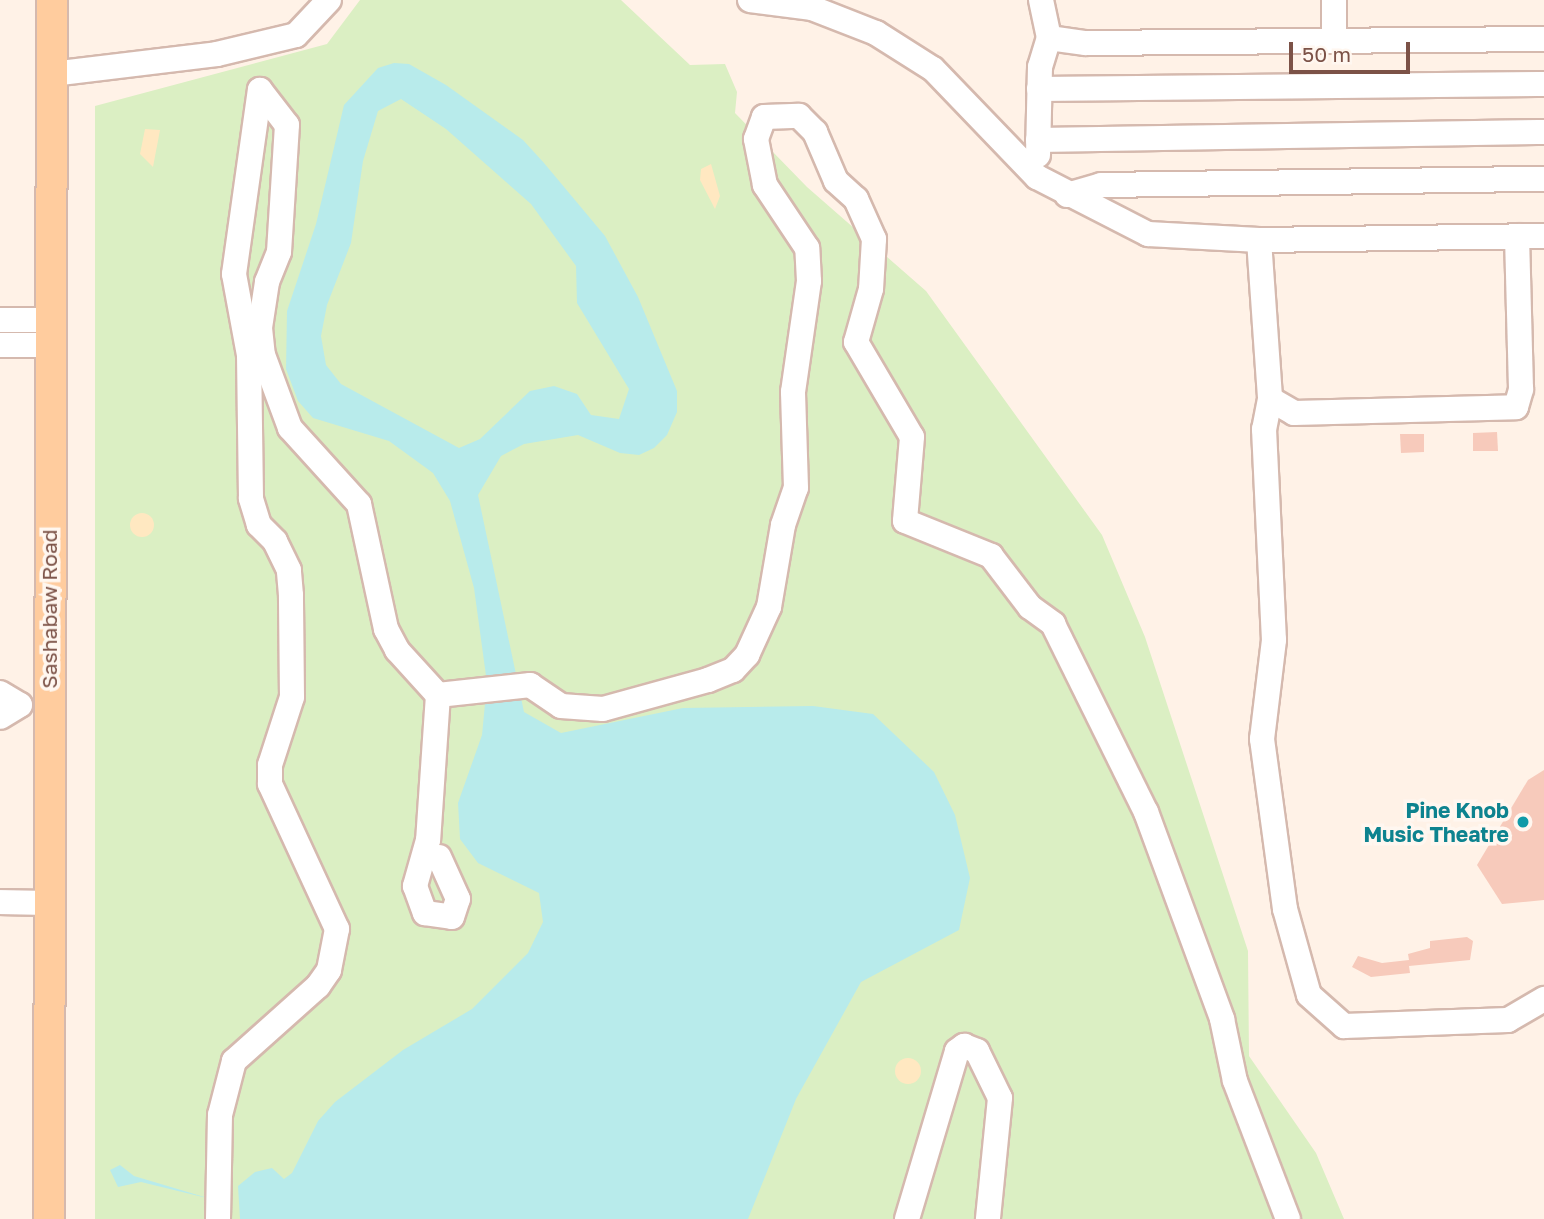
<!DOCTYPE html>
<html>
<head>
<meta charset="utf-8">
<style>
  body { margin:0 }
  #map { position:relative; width:1544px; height:1219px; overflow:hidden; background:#fff2e7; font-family:"Golos Text",sans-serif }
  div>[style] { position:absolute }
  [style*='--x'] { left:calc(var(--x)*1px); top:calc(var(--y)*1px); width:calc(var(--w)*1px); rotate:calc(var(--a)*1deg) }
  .green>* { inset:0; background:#dbefc3 }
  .sand>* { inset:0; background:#ffe8c1 }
  .round { border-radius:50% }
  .water>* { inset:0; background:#b8ebeb }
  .building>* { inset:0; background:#f7cabb }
  .roads { filter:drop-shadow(2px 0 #d5b9ae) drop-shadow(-2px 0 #d5b9ae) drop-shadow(0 2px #d5b9ae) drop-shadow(0 -2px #d5b9ae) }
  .minor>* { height:24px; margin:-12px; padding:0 12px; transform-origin:12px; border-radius:12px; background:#fff }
  .major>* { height:30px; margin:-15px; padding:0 15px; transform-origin:15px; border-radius:15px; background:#ffcc9e }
  .dots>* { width:19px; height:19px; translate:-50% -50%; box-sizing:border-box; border:4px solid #fff7f0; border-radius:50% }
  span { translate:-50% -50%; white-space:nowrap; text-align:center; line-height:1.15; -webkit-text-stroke:7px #fff7f0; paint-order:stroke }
  .street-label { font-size:21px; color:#7c5247 }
  .culture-label { font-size:21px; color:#0d838f; font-weight:700 }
  .right { translate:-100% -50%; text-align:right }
  .scale { position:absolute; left:1289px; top:42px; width:121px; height:32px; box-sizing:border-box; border:4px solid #7c5247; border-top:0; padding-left:9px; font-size:21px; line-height:24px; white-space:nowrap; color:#7c5247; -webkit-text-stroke:5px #fff7f0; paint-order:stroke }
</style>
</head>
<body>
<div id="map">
  <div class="green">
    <div style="clip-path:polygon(360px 0,621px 0,690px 65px,725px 64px,737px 92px,735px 113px,807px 187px,926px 291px,1102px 535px,1145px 637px,1248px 951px,1249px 1056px,1316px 1153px,1344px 1219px,95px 1219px,95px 106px,327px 44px)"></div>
  </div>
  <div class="sand">
    <div style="clip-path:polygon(145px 129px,160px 130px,153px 167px,140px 154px)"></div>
    <div style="clip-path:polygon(711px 164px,720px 196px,715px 209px,700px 180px,701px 169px)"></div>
    <div class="round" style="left:130px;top:513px;width:24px;height:24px"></div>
    <div class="round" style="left:895px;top:1058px;width:26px;height:26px"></div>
  </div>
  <div class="water">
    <div style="clip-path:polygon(evenodd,394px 63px,409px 64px,446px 85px,523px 140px,544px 163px,605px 236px,638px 297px,677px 391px,677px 412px,667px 435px,654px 448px,639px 455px,620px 453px,578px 435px,524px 444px,501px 456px,478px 495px,524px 712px,561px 733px,683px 708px,813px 706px,873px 714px,934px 772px,955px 815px,970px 878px,959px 930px,861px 982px,796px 1099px,748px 1219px,240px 1219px,238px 1186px,255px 1172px,272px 1168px,284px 1179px,292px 1173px,318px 1121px,335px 1102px,403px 1050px,472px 1009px,528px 953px,543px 922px,539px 893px,478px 863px,460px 839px,458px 803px,482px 735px,487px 683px,474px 588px,450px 501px,433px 473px,389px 441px,313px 418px,298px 401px,286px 369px,287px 311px,316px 224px,344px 105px,378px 68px,394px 63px,401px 99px,446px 129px,531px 204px,576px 266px,577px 303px,629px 389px,619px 419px,591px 415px,577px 394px,554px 386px,530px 391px,480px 439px,459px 448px,341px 384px,326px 365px,321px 336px,327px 305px,351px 243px,363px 161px,378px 111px,401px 99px)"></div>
    <div style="clip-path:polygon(120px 1165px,134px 1176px,211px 1199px,141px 1182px,118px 1187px,110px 1170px)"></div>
  </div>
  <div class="building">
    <div style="clip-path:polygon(1497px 432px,1498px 451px,1473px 451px,1473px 433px)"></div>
    <div style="clip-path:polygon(1400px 434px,1424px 434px,1424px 452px,1401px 453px)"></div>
    <div style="clip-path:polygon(1544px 770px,1544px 900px,1502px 904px,1477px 865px,1528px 780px)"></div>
    <div style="clip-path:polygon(1467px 937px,1473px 941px,1470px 960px,1409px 966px,1410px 973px,1371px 977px,1352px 967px,1358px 956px,1382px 963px,1409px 960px,1408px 954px,1430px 948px,1430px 941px)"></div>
  </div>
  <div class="roads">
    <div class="minor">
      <div style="--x:750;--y:0;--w:63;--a:7.4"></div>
      <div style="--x:812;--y:8;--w:69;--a:21.3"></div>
      <div style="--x:876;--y:33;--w:67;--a:32.3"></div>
      <div style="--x:933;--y:69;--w:150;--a:46.1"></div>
      <div style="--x:1037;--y:177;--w:125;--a:27.2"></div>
      <div style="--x:1148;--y:234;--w:111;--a:3.1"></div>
      <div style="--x:1259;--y:240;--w:285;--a:-0.8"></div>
      <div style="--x:1041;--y:0;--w:39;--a:78"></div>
      <div style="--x:1049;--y:38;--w:37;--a:8"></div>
      <div style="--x:1086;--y:43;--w:458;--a:-0.5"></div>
      <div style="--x:1334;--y:0;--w:41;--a:90"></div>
      <div style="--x:52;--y:74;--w:166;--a:-6.9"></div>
      <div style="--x:217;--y:54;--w:81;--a:-13.5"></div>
      <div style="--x:296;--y:35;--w:48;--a:-46.7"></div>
      <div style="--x:1039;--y:89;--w:505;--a:-0.57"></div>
      <div style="--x:1038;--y:140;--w:506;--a:-0.91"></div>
      <div style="--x:1038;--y:155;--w:88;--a:-88.7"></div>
      <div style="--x:1040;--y:67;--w:30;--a:-73"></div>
      <div style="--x:1067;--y:195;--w:35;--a:-16"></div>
      <div style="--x:1101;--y:185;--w:443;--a:-0.8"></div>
      <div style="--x:1259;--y:240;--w:159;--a:86"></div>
      <div style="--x:1270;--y:399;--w:28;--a:30"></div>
      <div style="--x:1294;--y:413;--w:222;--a:-1.5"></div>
      <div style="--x:1516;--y:407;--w:19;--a:-74"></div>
      <div style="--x:1521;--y:389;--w:153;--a:-91.5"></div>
      <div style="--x:0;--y:320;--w:49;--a:0"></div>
      <div style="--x:0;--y:345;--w:49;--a:0"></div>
      <div style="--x:1270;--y:399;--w:31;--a:101"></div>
      <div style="--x:1264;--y:429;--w:211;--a:87.3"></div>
      <div style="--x:1274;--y:640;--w:100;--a:96.9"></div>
      <div style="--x:1262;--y:739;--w:172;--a:82.3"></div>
      <div style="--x:1285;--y:909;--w:89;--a:74.4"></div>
      <div style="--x:1309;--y:995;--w:47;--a:41.5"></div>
      <div style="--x:1344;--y:1026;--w:164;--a:-2.1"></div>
      <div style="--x:1508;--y:1020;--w:42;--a:-30.3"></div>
      <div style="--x:0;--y:693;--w:23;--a:31"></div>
      <div style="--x:20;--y:705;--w:23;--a:149"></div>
      <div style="--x:438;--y:695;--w:93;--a:-6.2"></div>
      <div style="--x:530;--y:685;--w:37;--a:34"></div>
      <div style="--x:561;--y:706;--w:42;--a:4.1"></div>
      <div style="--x:603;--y:709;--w:109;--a:-15.4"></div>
      <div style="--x:708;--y:680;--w:27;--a:-22"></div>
      <div style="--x:733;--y:670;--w:21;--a:-47"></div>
      <div style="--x:747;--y:655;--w:53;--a:-65.4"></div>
      <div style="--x:769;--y:607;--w:83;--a:-80.3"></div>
      <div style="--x:783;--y:525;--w:39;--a:-71"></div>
      <div style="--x:796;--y:488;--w:96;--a:-91.8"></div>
      <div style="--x:793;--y:392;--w:112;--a:-81.8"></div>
      <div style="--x:809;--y:281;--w:33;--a:-93"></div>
      <div style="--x:807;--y:248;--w:76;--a:-123.7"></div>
      <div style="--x:765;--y:185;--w:47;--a:-101.1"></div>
      <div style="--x:756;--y:139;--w:23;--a:-70"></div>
      <div style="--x:764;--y:117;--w:35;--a:-2"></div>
      <div style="--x:799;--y:116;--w:23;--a:45"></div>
      <div style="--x:815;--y:132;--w:53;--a:66.8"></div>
      <div style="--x:836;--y:181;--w:27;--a:42"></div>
      <div style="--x:856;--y:199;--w:44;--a:65.8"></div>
      <div style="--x:874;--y:239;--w:50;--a:93.4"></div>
      <div style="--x:871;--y:289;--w:55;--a:105.8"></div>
      <div style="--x:856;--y:342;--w:110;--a:59.5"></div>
      <div style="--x:912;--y:437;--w:84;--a:94.8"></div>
      <div style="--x:905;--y:521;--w:93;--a:22.1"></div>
      <div style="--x:991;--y:556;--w:64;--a:52.6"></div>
      <div style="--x:1030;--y:607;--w:29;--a:36"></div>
      <div style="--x:1053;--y:624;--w:210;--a:63.7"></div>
      <div style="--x:1146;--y:812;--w:221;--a:69.8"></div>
      <div style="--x:1222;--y:1019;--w:63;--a:78.2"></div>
      <div style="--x:1235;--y:1081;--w:148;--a:69"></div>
      <div style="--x:0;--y:902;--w:49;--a:1.2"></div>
      <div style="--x:218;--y:1219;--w:104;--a:-88.9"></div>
      <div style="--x:220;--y:1115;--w:56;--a:-75.5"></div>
      <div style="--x:234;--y:1061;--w:113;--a:-41.8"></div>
      <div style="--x:318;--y:986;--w:19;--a:-55"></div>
      <div style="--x:329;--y:970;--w:42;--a:-79"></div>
      <div style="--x:337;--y:929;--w:160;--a:-114.8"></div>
      <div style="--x:270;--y:784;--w:19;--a:-90"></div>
      <div style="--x:270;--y:765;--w:71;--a:-72.1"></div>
      <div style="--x:292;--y:697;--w:102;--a:-90.6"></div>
      <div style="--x:291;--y:595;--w:25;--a:-95"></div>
      <div style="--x:289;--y:570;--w:32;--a:-116"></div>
      <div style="--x:275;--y:541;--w:23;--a:-135"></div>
      <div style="--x:259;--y:525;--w:28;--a:-107"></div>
      <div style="--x:251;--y:498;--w:143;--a:-90.8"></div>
      <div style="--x:249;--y:355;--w:82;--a:-100.5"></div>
      <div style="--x:234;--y:274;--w:186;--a:-82"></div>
      <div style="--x:260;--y:90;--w:44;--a:52.4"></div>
      <div style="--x:287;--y:125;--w:127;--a:93.6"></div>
      <div style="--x:279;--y:252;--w:32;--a:112"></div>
      <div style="--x:267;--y:282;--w:47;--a:98.7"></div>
      <div style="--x:260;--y:328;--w:27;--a:84"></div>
      <div style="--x:263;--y:355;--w:78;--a:69.7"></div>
      <div style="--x:290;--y:428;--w:103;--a:47.8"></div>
      <div style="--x:359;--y:504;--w:128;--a:77.8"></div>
      <div style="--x:386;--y:629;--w:24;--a:62"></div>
      <div style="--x:397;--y:650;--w:61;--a:47.7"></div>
      <div style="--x:438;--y:695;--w:145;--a:93.9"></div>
      <div style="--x:428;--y:840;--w:48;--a:105.8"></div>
      <div style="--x:415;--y:886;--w:29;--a:70"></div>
      <div style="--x:425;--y:913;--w:27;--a:8"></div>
      <div style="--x:452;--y:917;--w:19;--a:-72"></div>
      <div style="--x:458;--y:899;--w:46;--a:-114.3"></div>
      <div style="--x:907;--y:1219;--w:175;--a:-73.4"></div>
      <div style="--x:957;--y:1051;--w:9;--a:-36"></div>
      <div style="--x:964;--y:1046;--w:14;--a:21"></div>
      <div style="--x:977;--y:1051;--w:52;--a:63.9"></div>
      <div style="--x:1000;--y:1098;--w:122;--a:95.7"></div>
    </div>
    <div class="major">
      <div style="--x:49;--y:1219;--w:1219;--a:-89.86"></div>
    </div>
  </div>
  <div class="dots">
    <div style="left:1523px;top:822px;background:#0f9aa8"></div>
  </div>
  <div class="street-label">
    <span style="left:49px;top:609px;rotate:-90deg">Sashabaw Road</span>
  </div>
  <div class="culture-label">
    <span class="right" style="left:1509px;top:822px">Pine Knob<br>Music Theatre</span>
  </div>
  <div class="scale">50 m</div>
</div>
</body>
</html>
